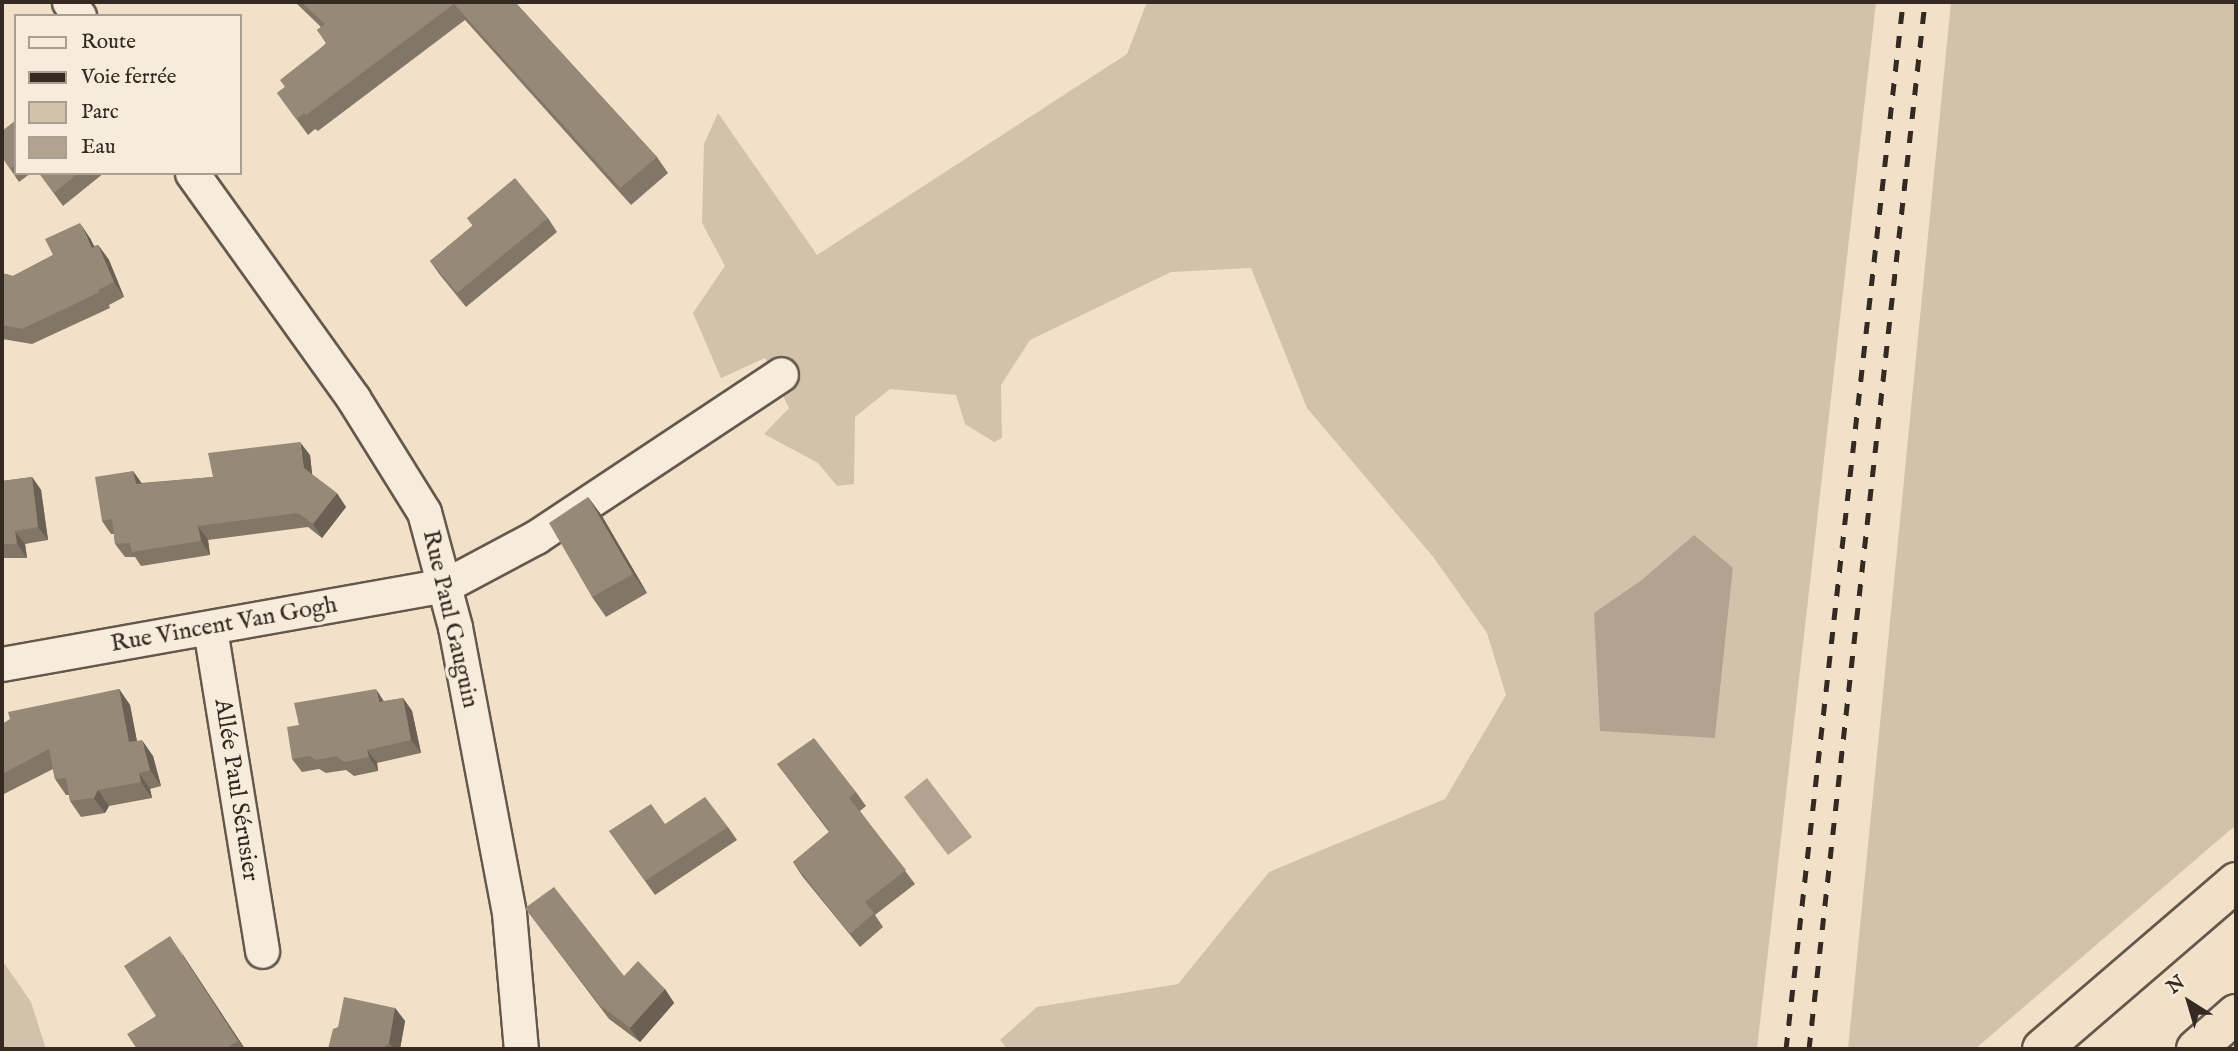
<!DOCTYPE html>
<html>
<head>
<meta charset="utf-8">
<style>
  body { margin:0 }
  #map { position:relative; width:2238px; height:1051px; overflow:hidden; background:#f2e1c8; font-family:"IM FELL English",serif }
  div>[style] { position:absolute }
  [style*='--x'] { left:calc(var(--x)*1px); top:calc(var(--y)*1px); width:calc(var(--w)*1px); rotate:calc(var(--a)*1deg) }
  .green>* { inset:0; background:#d2c2ac }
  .water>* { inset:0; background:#b1a390 }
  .roads { filter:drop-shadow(2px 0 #64584c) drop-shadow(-2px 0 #64584c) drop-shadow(0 2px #64584c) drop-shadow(0 -2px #64584c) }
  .minor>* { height:33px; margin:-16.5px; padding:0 16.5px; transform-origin:16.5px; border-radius:16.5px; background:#f7ecdb }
  .trunk>* { height:38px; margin:-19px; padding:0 19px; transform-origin:19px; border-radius:19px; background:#f2e1c8 }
  .rail>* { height:5px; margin-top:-2.5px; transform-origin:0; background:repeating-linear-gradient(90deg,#342a22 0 12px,transparent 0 24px) }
  .wall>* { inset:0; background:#827667 }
  .shaded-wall>* { inset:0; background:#6a6054 }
  .building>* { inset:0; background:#978978 }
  span { translate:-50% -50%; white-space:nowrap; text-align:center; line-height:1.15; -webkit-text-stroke:7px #f7ecdb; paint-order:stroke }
  .street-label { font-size:24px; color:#342a22 }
  .frame { position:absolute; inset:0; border:4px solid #342a22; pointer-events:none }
  .legend { position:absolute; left:14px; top:14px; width:228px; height:161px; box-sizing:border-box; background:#f7ecdb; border:2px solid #a99e91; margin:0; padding:9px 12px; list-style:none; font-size:21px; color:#342a22 }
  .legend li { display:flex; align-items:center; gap:14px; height:35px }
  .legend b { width:35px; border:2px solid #a99e91 }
  .north { position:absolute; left:2154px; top:967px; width:70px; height:70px; -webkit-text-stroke:5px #f7ecdb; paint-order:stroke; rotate:323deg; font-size:19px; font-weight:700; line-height:28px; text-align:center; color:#342a22 }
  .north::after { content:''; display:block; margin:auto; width:24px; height:32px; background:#342a22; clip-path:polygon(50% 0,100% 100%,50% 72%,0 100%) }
</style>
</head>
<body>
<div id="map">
  <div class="green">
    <div style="clip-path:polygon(evenodd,1147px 2px,1876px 2px,1757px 1049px,1007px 1049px,1000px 1040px,1037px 1007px,1178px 984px,1269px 872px,1445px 799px,1506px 695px,1487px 633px,1434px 558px,1307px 408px,1251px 268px,1171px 272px,1030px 340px,1001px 385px,1002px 438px,994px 442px,965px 424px,956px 395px,890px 389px,855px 417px,854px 484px,837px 486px,818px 463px,764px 434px,789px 408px,765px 358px,721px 378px,693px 313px,725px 266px,702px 223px,704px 144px,718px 113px,817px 255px,1127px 54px,1147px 2px,1733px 568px,1715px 738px,1595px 613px,1643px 579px,1733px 568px)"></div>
    <div style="clip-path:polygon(1951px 2px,2236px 2px,2236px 825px,1975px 1049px,1848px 1049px)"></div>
    <div style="clip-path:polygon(2px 960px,31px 1002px,46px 1049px,2px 1049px)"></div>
  </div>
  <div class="water">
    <div style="clip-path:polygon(1694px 535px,1733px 568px,1715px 738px,1600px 731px,1594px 613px,1643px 579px)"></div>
    <div style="clip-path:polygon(927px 778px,972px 837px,948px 855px,904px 797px)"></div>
  </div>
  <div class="roads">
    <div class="minor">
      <div style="--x:69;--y:2;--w:17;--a:54"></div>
      <div style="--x:192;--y:173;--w:277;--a:54.4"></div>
      <div style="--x:353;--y:398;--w:134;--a:58.1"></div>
      <div style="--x:424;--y:512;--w:119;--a:74.9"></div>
      <div style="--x:455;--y:627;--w:291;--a:79.3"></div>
      <div style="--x:509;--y:913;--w:137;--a:85"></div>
      <div style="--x:210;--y:629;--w:326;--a:80.8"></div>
      <div style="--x:2;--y:664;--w:451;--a:-10.1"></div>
      <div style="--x:446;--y:585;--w:102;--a:-28.1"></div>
      <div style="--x:536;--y:537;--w:294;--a:-33.6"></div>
    </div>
    <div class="trunk">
      <div style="--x:2042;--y:1049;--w:256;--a:-40.7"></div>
      <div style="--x:2196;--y:1049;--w:53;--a:-41.2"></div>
    </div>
  </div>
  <div class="rail">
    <div style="--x:1786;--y:1049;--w:1054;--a:-83.62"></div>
    <div style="--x:1809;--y:1049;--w:1053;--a:-83.68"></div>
  </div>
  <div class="wall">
    <div style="clip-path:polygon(295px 2px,515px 2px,657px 157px,668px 173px,631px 205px,465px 20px,318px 131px,315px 129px,308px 135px,277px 93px,285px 87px,326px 43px,317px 30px,321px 27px)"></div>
    <div style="clip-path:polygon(16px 120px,16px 173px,31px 173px,19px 182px,2px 157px)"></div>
    <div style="clip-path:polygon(39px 173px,104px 173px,63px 206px)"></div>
    <div style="clip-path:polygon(467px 218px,548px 218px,557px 232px,466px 307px,440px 275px,430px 261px,473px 226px)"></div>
    <div style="clip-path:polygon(90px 238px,94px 246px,98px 245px,109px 260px,124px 297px,109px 305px,110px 308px,32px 344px,2px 339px,2px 273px,13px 276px,53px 255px)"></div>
    <div style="clip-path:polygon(310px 455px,312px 475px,346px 507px,322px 538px,308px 527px,208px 540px,210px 555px,141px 566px,135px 557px,125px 557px,115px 544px,114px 534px,111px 534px,102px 521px,133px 471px,141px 483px,213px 477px)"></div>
    <div style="clip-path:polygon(32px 477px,41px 490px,48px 540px,25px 544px,27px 558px,2px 558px,2px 481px)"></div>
    <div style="clip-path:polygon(588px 497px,602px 516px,647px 593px,606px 617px,592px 597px)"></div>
    <div style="clip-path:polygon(119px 689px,130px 705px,137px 741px,153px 756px,161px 786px,150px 789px,152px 798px,109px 806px,105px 813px,81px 817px,70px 801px,69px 795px,66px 795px,55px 779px,53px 769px,2px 795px,2px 724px)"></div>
    <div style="clip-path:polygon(403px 698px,412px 711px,421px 753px,377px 763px,378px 771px,354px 776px,346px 770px,326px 773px,319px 769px,302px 772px,292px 759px,384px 701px)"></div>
    <div style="clip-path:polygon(777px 764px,856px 792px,866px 806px,860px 811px,915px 884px,875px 915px,883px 927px,860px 947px,802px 876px,793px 862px,829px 832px)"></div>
    <div style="clip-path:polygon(666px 824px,728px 827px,737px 840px,655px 895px,609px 831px)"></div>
    <div style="clip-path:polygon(525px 908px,624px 976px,665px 989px,674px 1003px,640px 1042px,609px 1019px)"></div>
    <div style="clip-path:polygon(183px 955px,245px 1049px,137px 1049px,156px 1016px)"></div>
    <div style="clip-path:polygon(395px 1008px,405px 1021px,400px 1049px,328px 1049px)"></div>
  </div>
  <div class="shaded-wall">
    <div style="clip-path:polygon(80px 223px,90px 238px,102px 263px,92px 248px)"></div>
    <div style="clip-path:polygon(98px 245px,109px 260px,124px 297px,114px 282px)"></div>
    <div style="clip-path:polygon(300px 442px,310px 455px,313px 482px,304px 468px)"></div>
    <div style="clip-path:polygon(133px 471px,143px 485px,136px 484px)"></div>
    <div style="clip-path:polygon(32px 477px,41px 490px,48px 540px,38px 527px)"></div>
    <div style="clip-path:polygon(337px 493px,346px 507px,322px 538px,313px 524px)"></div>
    <div style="clip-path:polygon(588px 497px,602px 516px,647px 593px,633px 574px)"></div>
    <div style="clip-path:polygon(198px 526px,208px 540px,210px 555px,201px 541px)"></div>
    <div style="clip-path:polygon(15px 531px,25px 544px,27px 558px,17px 544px)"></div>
    <div style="clip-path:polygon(119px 689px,130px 705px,140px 758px,129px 742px)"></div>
    <div style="clip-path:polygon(376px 689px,385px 703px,379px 702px)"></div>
    <div style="clip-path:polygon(403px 698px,412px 711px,421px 753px,411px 740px)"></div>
    <div style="clip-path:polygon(142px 740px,153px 756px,161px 786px,150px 770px)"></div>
    <div style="clip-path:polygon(367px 750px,377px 763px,378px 771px,369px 757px)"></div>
    <div style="clip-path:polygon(139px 773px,150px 789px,152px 798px,141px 782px)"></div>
    <div style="clip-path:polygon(98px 790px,109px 806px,105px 813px,94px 798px)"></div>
    <div style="clip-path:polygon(170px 936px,183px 955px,245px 1049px,244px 1049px)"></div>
    <div style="clip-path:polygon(665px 989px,674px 1003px,640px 1042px,630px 1028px)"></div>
    <div style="clip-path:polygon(395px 1008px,405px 1021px,400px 1049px,394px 1049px,389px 1043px)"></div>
  </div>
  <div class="building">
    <div style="clip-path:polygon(301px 2px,515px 2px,657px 157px,620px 188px,454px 4px,306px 115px,304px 113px,296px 119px,277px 93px,285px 87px,280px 80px,327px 43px,317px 30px,325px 24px)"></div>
    <div style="clip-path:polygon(16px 120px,16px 165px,10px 169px,2px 157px,2px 131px)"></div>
    <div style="clip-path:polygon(39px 173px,78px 173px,54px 193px)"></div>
    <div style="clip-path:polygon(515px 178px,548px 218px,457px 293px,430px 261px,473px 225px,467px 218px)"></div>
    <div style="clip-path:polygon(80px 223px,92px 248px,98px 245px,114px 282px,98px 290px,100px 292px,22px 329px,2px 325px,2px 273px,13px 276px,53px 255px,45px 239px)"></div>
    <div style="clip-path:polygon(300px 442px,304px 468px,337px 493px,313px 524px,298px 513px,198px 526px,201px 541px,132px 552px,130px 543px,115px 544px,112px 519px,102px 521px,95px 477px,133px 471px,136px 484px,213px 477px,208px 453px)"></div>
    <div style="clip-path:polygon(32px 477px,38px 527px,15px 531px,17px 544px,2px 544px,2px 481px)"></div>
    <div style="clip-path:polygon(588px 497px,633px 574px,592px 597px,549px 523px)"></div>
    <div style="clip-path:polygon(119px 689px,129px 742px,142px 740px,150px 770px,139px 773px,141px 782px,98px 790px,94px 798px,70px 801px,66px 778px,55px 779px,49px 749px,2px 774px,2px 724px,10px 719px,8px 712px)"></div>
    <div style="clip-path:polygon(376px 689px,379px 702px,403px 698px,411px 740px,367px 750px,369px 757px,344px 762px,336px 756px,316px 760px,310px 756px,292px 759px,287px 727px,299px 725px,294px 703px)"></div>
    <div style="clip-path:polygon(814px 738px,856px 792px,849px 798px,906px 870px,865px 902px,874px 913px,850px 934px,793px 862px,830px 831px,777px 764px)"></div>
    <div style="clip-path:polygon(705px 797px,728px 827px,645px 881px,609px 831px,651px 804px,665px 824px)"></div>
    <div style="clip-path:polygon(554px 887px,624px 976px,638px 961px,665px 989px,630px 1028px,600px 1005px,525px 908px)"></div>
    <div style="clip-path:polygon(170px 936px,238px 1041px,225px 1049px,137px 1049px,127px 1034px,156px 1016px,124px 966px)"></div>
    <div style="clip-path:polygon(344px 997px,395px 1008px,389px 1043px,383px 1048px,382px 1049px,328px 1049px,333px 1029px,338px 1027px)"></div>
  </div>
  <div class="street-label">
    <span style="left:450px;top:619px;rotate:77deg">Rue Paul Gauguin</span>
    <span style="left:224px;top:625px;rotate:-10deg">Rue Vincent Van Gogh</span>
    <span style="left:236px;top:790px;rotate:81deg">Allée Paul Sérusier</span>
  </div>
  <div class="frame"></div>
  <ul class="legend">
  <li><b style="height:9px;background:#f7ecdb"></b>Route</li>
  <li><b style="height:9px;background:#342a22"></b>Voie ferrée</li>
  <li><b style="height:19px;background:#d2c2ac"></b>Parc</li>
  <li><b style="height:19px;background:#b1a390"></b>Eau</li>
  </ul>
  <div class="north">N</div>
</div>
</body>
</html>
